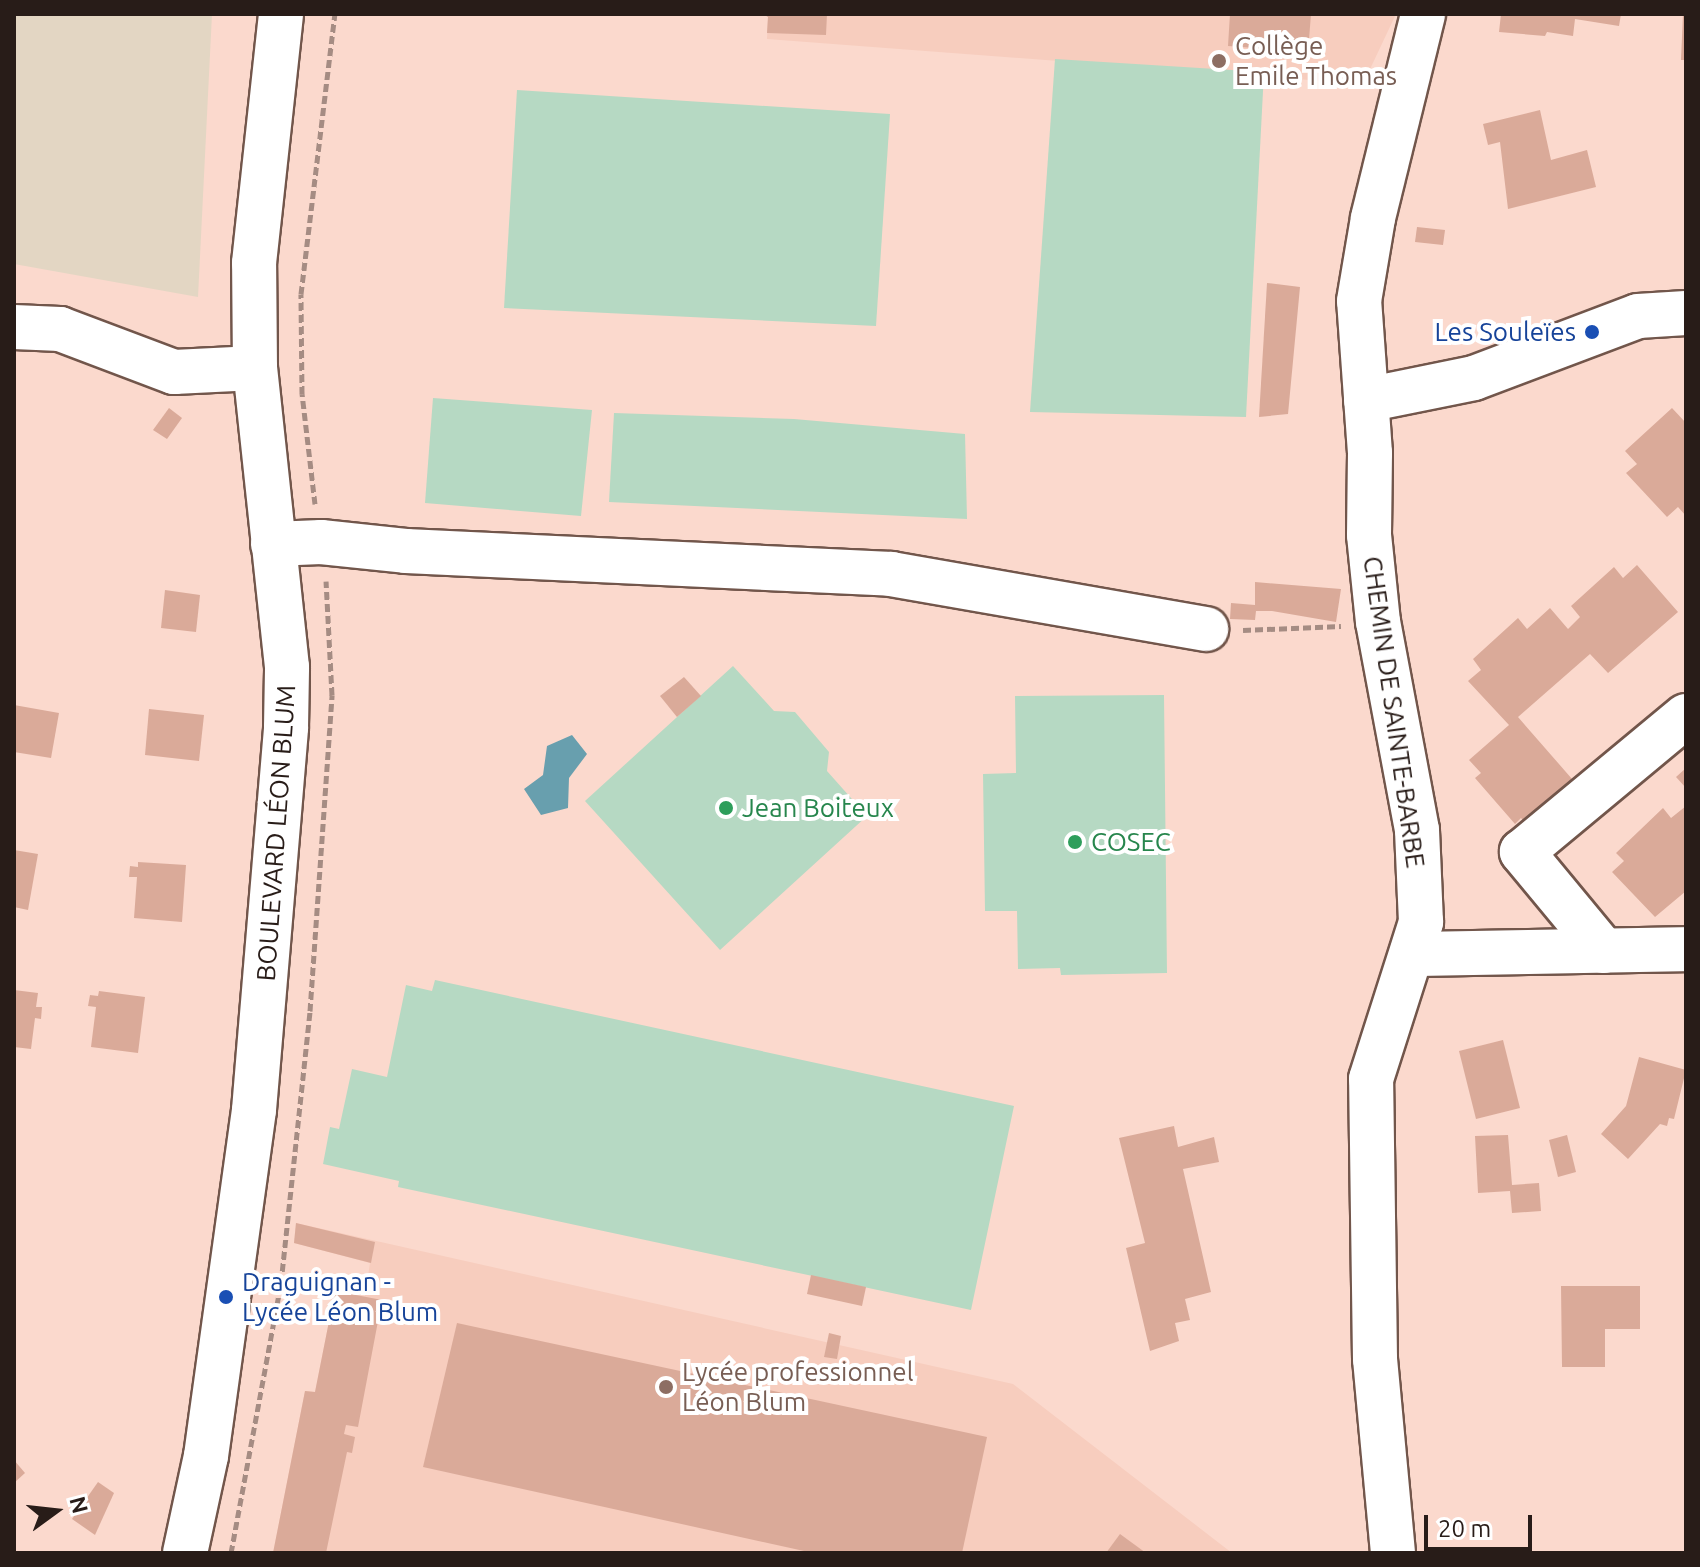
<!DOCTYPE html>
<html>
<head>
<meta charset="utf-8">
<style>
  body { margin:0 }
  #map { position:relative; width:1700px; height:1567px; overflow:hidden; background:#fbd9cd; font-family:Ubuntu,sans-serif }
  div>[style] { position:absolute }
  [style*='--x'] { left:calc(var(--x)*1px); top:calc(var(--y)*1px); width:calc(var(--w)*1px); rotate:calc(var(--a)*1deg) }
  .built>* { inset:0; background:#f7cdbe }
  .industrial>* { inset:0; background:#e3d6c3 }
  .green>* { inset:0; background:#b6d9c3 }
  .water>* { inset:0; background:#689fae }
  .building>* { inset:0; background:#daaa99 }
  .path>* { height:5px; margin-top:-2.5px; transform-origin:0; background:repeating-linear-gradient(90deg,#a58c83 0 8px,transparent 0 12px) }
  .roads { filter:drop-shadow(2px 0 #72564b) drop-shadow(-2px 0 #72564b) drop-shadow(0 2px #72564b) drop-shadow(0 -2px #72564b) }
  .minor>* { height:44px; margin:-22px; padding:0 22px; transform-origin:22px; border-radius:22px; background:#fff }
  .dots>* { width:22px; height:22px; translate:-50% -50%; box-sizing:border-box; border:4px solid #fff; border-radius:50% }
  span { translate:-50% -50%; white-space:nowrap; text-align:center; line-height:1.15; -webkit-text-stroke:8px #fff; paint-order:stroke }
  .education-label { font-size:26px; color:#785e54 }
  .left { translate:0 -50%; text-align:left }
  .transit-label { font-size:26px; color:#164399 }
  .right { translate:-100% -50%; text-align:right }
  .street-label { font-size:26px; color:#281c18 }
  .leisure-label { font-size:26px; color:#27864d }
  .frame { position:absolute; inset:0; border:16px solid #281c18; pointer-events:none }
  .north { position:absolute; left:16px; top:1471px; width:80px; height:80px; -webkit-text-stroke:6px #fff; paint-order:stroke; rotate:75deg; font-size:22px; font-weight:700; line-height:32px; text-align:center; color:#281c18 }
  .north::after { content:''; display:block; margin:auto; width:28px; height:36px; background:#281c18; clip-path:polygon(50% 0,100% 100%,50% 72%,0 100%) }
  .scale { position:absolute; left:1424px; top:1515px; width:108px; height:36px; box-sizing:border-box; border:4px solid #281c18; border-top:0; padding-left:10px; font-size:24px; line-height:28px; white-space:nowrap; color:#281c18; -webkit-text-stroke:6px #fff; paint-order:stroke }
</style>
</head>
<body>
<div id="map">
  <div class="built">
    <div style="clip-path:polygon(768px 14px,1396px 14px,1363px 84px,767px 39px)"></div>
    <div style="clip-path:polygon(296px 1223px,1013px 1384px,1232px 1553px,273px 1553px,305px 1391px,315px 1392px,335px 1291px,365px 1296px,370px 1263px,294px 1243px)"></div>
  </div>
  <div class="industrial">
    <div style="clip-path:polygon(14px 14px,212px 14px,198px 297px,14px 264px)"></div>
  </div>
  <div class="green">
    <div style="clip-path:polygon(1055px 59px,1264px 72px,1246px 417px,1030px 412px)"></div>
    <div style="clip-path:polygon(517px 90px,890px 114px,876px 326px,504px 308px)"></div>
    <div style="clip-path:polygon(433px 398px,592px 410px,581px 516px,425px 503px)"></div>
    <div style="clip-path:polygon(614px 413px,794px 419px,965px 434px,967px 519px,609px 502px)"></div>
    <div style="clip-path:polygon(733px 666px,774px 711px,795px 712px,829px 752px,827px 771px,867px 816px,720px 950px,585px 801px)"></div>
    <div style="clip-path:polygon(1164px 695px,1167px 973px,1061px 975px,1060px 968px,1018px 969px,1017px 911px,985px 911px,983px 774px,1016px 773px,1015px 696px)"></div>
    <div style="clip-path:polygon(435px 980px,1014px 1106px,971px 1310px,398px 1187px,399px 1181px,323px 1164px,330px 1127px,339px 1129px,352px 1069px,387px 1077px,406px 985px,432px 991px)"></div>
  </div>
  <div class="water">
    <div style="clip-path:polygon(572px 735px,587px 754px,569px 778px,568px 808px,541px 815px,524px 789px,543px 775px,547px 746px)"></div>
  </div>
  <div class="building">
    <div style="clip-path:polygon(763px 14px,827px 14px,826px 35px,767px 33px,768px 17px)"></div>
    <div style="clip-path:polygon(1230px 14px,1311px 14px,1308px 52px,1228px 46px)"></div>
    <div style="clip-path:polygon(1501px 14px,1621px 14px,1619px 26px,1575px 19px,1573px 36px,1547px 32px,1545px 36px,1499px 32px)"></div>
    <div style="clip-path:polygon(1683px 14px,1686px 14px,1686px 60px,1681px 60px)"></div>
    <div style="clip-path:polygon(1540px 110px,1551px 160px,1587px 150px,1596px 187px,1508px 209px,1500px 142px,1488px 145px,1483px 124px)"></div>
    <div style="clip-path:polygon(1417px 227px,1445px 230px,1443px 245px,1415px 242px)"></div>
    <div style="clip-path:polygon(1267px 283px,1300px 287px,1288px 414px,1259px 417px)"></div>
    <div style="clip-path:polygon(169px 408px,182px 418px,167px 439px,153px 430px)"></div>
    <div style="clip-path:polygon(1672px 408px,1686px 423px,1686px 516px,1678px 507px,1667px 517px,1626px 473px,1637px 464px,1625px 451px)"></div>
    <div style="clip-path:polygon(1637px 565px,1678px 612px,1608px 673px,1590px 654px,1518px 717px,1579px 787px,1531px 830px,1521px 818px,1515px 824px,1475px 778px,1481px 773px,1469px 760px,1509px 725px,1468px 681px,1481px 670px,1473px 659px,1518px 618px,1527px 629px,1550px 608px,1568px 629px,1580px 617px,1571px 606px,1614px 567px,1623px 578px)"></div>
    <div style="clip-path:polygon(1255px 582px,1341px 589px,1336px 622px,1272px 611px,1256px 611px,1255px 620px,1230px 619px,1231px 603px,1255px 605px)"></div>
    <div style="clip-path:polygon(165px 590px,200px 595px,196px 632px,161px 628px)"></div>
    <div style="clip-path:polygon(684px 677px,701px 696px,677px 717px,660px 696px)"></div>
    <div style="clip-path:polygon(14px 705px,59px 713px,51px 758px,14px 752px)"></div>
    <div style="clip-path:polygon(149px 709px,204px 715px,199px 761px,145px 755px)"></div>
    <div style="clip-path:polygon(1686px 768px,1686px 788px,1676px 777px)"></div>
    <div style="clip-path:polygon(1686px 806px,1686px 891px,1655px 917px,1612px 872px,1624px 861px,1616px 853px,1663px 808px,1671px 818px)"></div>
    <div style="clip-path:polygon(14px 850px,38px 854px,28px 910px,14px 907px)"></div>
    <div style="clip-path:polygon(138px 862px,186px 865px,182px 922px,134px 918px,137px 877px,129px 877px,130px 866px,138px 867px)"></div>
    <div style="clip-path:polygon(14px 990px,38px 993px,36px 1007px,42px 1007px,41px 1019px,35px 1018px,31px 1049px,14px 1047px)"></div>
    <div style="clip-path:polygon(99px 991px,145px 997px,138px 1053px,91px 1047px,96px 1007px,88px 1006px,90px 995px,98px 996px)"></div>
    <div style="clip-path:polygon(1503px 1040px,1520px 1108px,1476px 1119px,1459px 1051px)"></div>
    <div style="clip-path:polygon(1639px 1057px,1686px 1070px,1674px 1119px,1669px 1118px,1667px 1126px,1660px 1124px,1628px 1159px,1601px 1134px,1626px 1106px)"></div>
    <div style="clip-path:polygon(1174px 1126px,1178px 1147px,1214px 1137px,1219px 1162px,1183px 1169px,1211px 1292px,1185px 1299px,1190px 1320px,1175px 1323px,1179px 1341px,1150px 1351px,1126px 1248px,1145px 1243px,1119px 1138px)"></div>
    <div style="clip-path:polygon(1508px 1135px,1512px 1185px,1539px 1183px,1541px 1211px,1512px 1213px,1510px 1191px,1478px 1193px,1475px 1136px)"></div>
    <div style="clip-path:polygon(1567px 1135px,1576px 1172px,1558px 1177px,1549px 1140px)"></div>
    <div style="clip-path:polygon(296px 1223px,375px 1242px,371px 1263px,294px 1243px)"></div>
    <div style="clip-path:polygon(811px 1275px,866px 1287px,862px 1306px,807px 1294px)"></div>
    <div style="clip-path:polygon(1561px 1286px,1640px 1286px,1640px 1329px,1605px 1329px,1605px 1367px,1562px 1367px)"></div>
    <div style="clip-path:polygon(335px 1291px,382px 1300px,358px 1427px,346px 1425px,344px 1434px,355px 1437px,352px 1453px,347px 1452px,326px 1553px,273px 1553px,305px 1391px,315px 1392px)"></div>
    <div style="clip-path:polygon(457px 1323px,987px 1437px,962px 1553px,813px 1553px,423px 1467px)"></div>
    <div style="clip-path:polygon(829px 1333px,841px 1336px,837px 1359px,824px 1357px)"></div>
    <div style="clip-path:polygon(14px 1460px,25px 1473px,14px 1483px)"></div>
    <div style="clip-path:polygon(98px 1482px,114px 1493px,95px 1535px,72px 1519px)"></div>
    <div style="clip-path:polygon(1120px 1534px,1146px 1553px,1106px 1553px)"></div>
  </div>
  <div class="path">
    <div style="--x:315;--y:504;--w:111;--a:-96.7"></div>
    <div style="--x:302;--y:394;--w:100;--a:-90.6"></div>
    <div style="--x:301;--y:294;--w:282;--a:-83.1"></div>
    <div style="--x:1243;--y:630;--w:98;--a:-2.3"></div>
    <div style="--x:231;--y:1553;--w:275;--a:-79.5"></div>
    <div style="--x:281;--y:1283;--w:274;--a:-83.9"></div>
    <div style="--x:310;--y:1011;--w:317;--a:-86"></div>
    <div style="--x:332;--y:695;--w:114;--a:-93"></div>
  </div>
  <div class="roads">
    <div class="minor">
      <div style="--x:14;--y:327;--w:46;--a:2.5"></div>
      <div style="--x:60;--y:329;--w:122;--a:20.7"></div>
      <div style="--x:174;--y:372;--w:81;--a:-2.8"></div>
      <div style="--x:1366;--y:400;--w:110;--a:-11.5"></div>
      <div style="--x:1474;--y:378;--w:175;--a:-20.7"></div>
      <div style="--x:1638;--y:316;--w:48;--a:-3.6"></div>
      <div style="--x:273;--y:544;--w:48;--a:-2.4"></div>
      <div style="--x:321;--y:542;--w:85;--a:6"></div>
      <div style="--x:406;--y:551;--w:486;--a:2.7"></div>
      <div style="--x:891;--y:574;--w:320;--a:9.9"></div>
      <div style="--x:1604;--y:951;--w:129;--a:-129.6"></div>
      <div style="--x:1522;--y:852;--w:213;--a:-39.7"></div>
      <div style="--x:1412;--y:954;--w:274;--a:-1"></div>
      <div style="--x:185;--y:1553;--w:99;--a:-77.8"></div>
      <div style="--x:206;--y:1456;--w:349;--a:-82.1"></div>
      <div style="--x:254;--y:1110;--w:384;--a:-85.2"></div>
      <div style="--x:286;--y:727;--w:60;--a:-89"></div>
      <div style="--x:287;--y:667;--w:301;--a:-96.1"></div>
      <div style="--x:255;--y:368;--w:105;--a:-90.5"></div>
      <div style="--x:254;--y:263;--w:250;--a:-83.8"></div>
      <div style="--x:1393;--y:1553;--w:195;--a:-95.3"></div>
      <div style="--x:1375;--y:1359;--w:280;--a:-90.8"></div>
      <div style="--x:1371;--y:1079;--w:165;--a:-72.3"></div>
      <div style="--x:1421;--y:922;--w:92;--a:-92.5"></div>
      <div style="--x:1417;--y:830;--w:212;--a:-100.6"></div>
      <div style="--x:1378;--y:622;--w:87;--a:-95.9"></div>
      <div style="--x:1369;--y:535;--w:82;--a:-89.3"></div>
      <div style="--x:1370;--y:453;--w:152;--a:-94.1"></div>
      <div style="--x:1359;--y:301;--w:84;--a:-80.4"></div>
      <div style="--x:1373;--y:218;--w:210;--a:-76.2"></div>
    </div>
  </div>
  <div class="dots">
    <div style="left:1219px;top:61px;background:#8d6e63"></div>
    <div style="left:1592px;top:332px;background:#1a4fb4"></div>
    <div style="left:726px;top:808px;background:#2e9e5b"></div>
    <div style="left:1075px;top:842px;background:#2e9e5b"></div>
    <div style="left:226px;top:1297px;background:#1a4fb4"></div>
    <div style="left:666px;top:1387px;background:#8d6e63"></div>
  </div>
  <div class="education-label">
    <span class="left" style="left:1235px;top:61px">Collège<br>Emile Thomas</span>
    <span class="left" style="left:682px;top:1387px">Lycée professionnel<br>Léon Blum</span>
  </div>
  <div class="transit-label">
    <span class="right" style="left:1576px;top:332px">Les Souleïes</span>
    <span class="left" style="left:242px;top:1297px">Draguignan -<br>Lycée Léon Blum</span>
  </div>
  <div class="street-label">
    <span style="left:1394px;top:712px;rotate:82deg">CHEMIN DE SAINTE-BARBE</span>
    <span style="left:276px;top:833px;rotate:-86deg">BOULEVARD LÉON BLUM</span>
  </div>
  <div class="leisure-label">
    <span class="left" style="left:742px;top:808px">Jean Boiteux</span>
    <span class="left" style="left:1091px;top:842px">COSEC</span>
  </div>
  <div class="frame"></div>
  <div class="north">N</div>
  <div class="scale">20 m</div>
</div>
</body>
</html>
